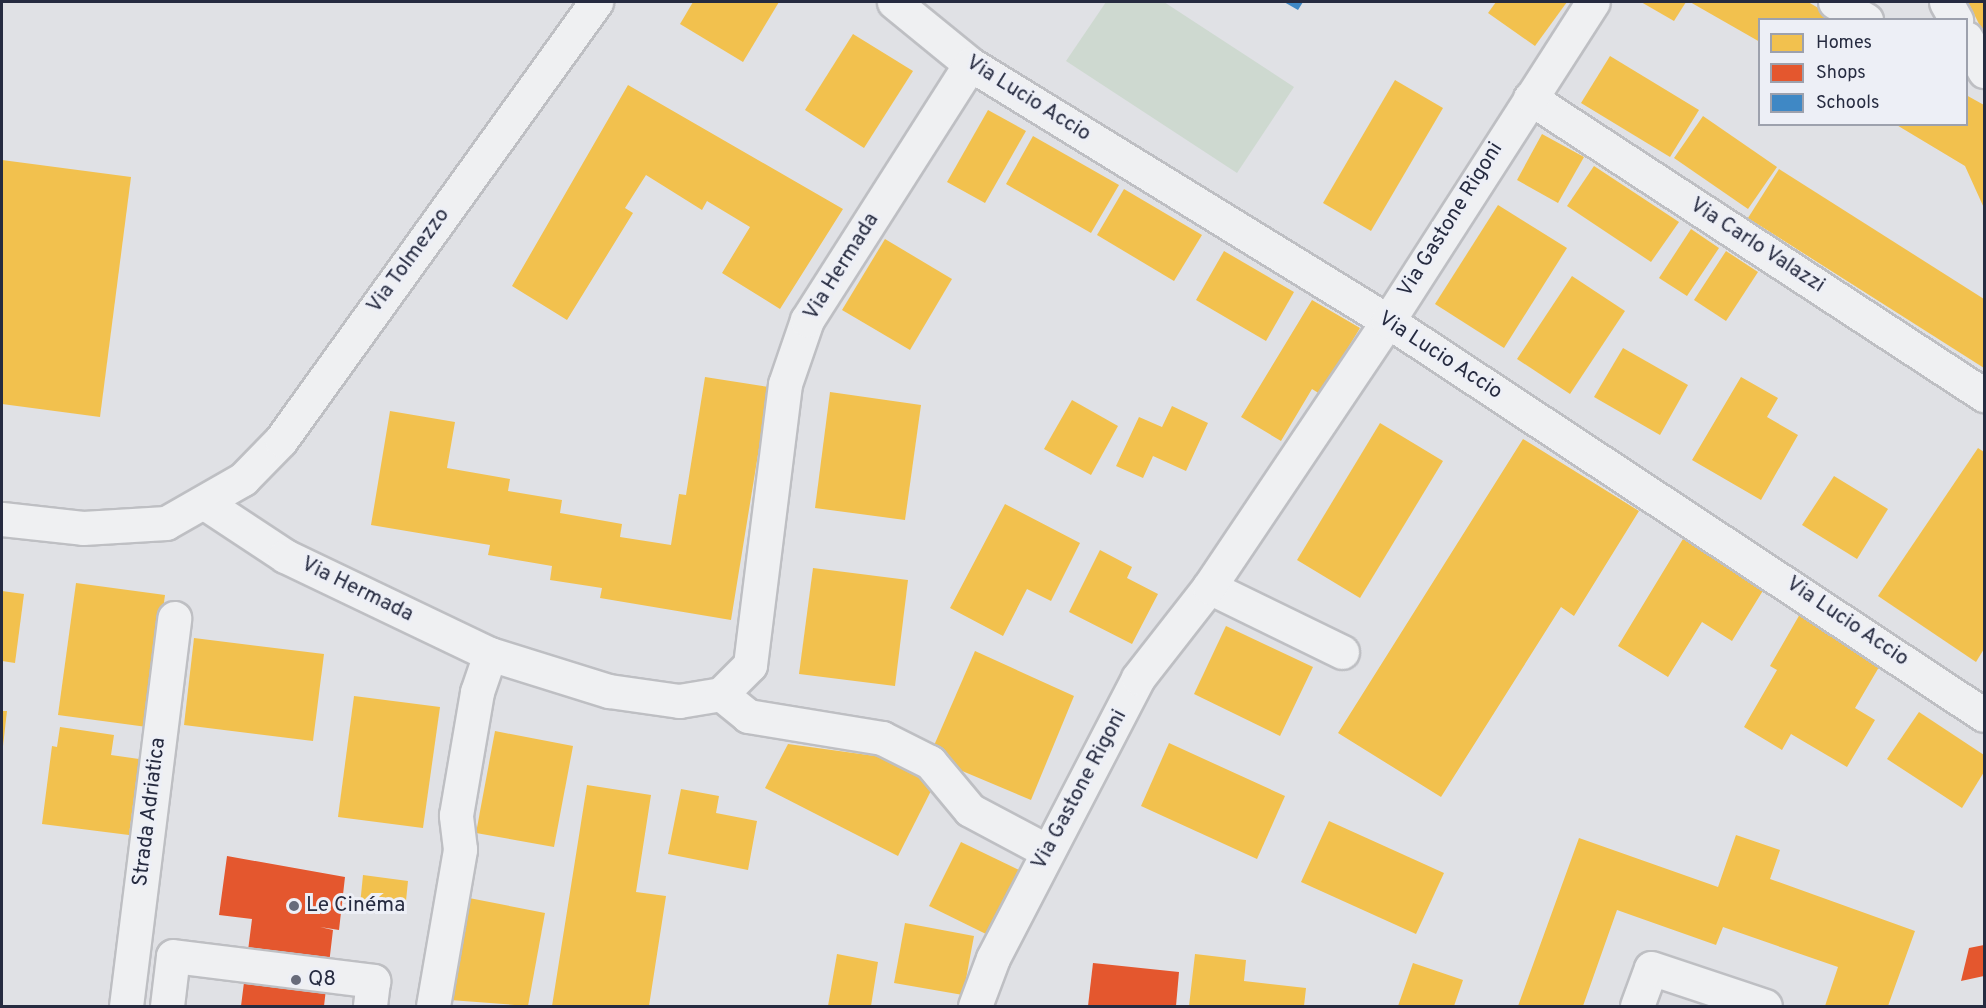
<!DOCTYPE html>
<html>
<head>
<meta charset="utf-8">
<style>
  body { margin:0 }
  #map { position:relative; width:1986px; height:1008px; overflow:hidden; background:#e0e1e5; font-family:Overpass,sans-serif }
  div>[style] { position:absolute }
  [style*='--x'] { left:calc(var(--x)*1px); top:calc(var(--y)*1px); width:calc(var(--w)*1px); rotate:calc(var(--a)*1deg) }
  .green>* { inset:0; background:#ced9d0 }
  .homes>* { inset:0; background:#f2c14e }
  .shops>* { inset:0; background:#e4572e }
  .schools>* { inset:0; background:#3f88c5 }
  .roads { filter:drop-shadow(2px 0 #bebfc3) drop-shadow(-2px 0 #bebfc3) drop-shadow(0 2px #bebfc3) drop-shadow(0 -2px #bebfc3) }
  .minor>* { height:33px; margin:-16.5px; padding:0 16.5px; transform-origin:16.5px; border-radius:16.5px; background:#eff0f2 }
  .dots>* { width:16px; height:16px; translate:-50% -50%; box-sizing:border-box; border:3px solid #edeff6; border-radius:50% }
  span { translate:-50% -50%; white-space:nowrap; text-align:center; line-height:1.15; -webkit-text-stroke:6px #edeff6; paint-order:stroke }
  .street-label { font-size:21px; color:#262b40 }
  .poi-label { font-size:21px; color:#262b40 }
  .left { translate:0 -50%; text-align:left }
  .frame { position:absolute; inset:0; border:3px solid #262b40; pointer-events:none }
  .legend { position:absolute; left:1758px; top:18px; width:210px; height:108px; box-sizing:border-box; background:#edeff6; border:2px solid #9da1ad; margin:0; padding:8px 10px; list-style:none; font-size:18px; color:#262b40 }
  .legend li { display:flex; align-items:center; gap:12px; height:30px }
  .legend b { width:30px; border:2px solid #9da1ad }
</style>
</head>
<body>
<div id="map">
  <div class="green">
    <div style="clip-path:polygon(1106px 2px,1164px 2px,1294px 87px,1237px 173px,1066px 61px)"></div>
  </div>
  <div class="homes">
    <div style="clip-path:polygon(693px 2px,779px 2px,743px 62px,680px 24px)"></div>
    <div style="clip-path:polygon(1496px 2px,1567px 2px,1535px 46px,1488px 13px)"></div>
    <div style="clip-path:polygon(1641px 2px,1686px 2px,1674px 21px)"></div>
    <div style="clip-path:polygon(1690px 2px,1808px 2px,1839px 20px,1760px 20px,1760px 42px)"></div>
    <div style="clip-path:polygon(1968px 2px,1984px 2px,1984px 34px)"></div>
    <div style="clip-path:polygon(853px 34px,913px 71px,864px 148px,805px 110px)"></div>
    <div style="clip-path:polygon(1610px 56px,1699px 110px,1670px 157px,1581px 103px)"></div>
    <div style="clip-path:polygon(1395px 80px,1443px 108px,1371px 231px,1323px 203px)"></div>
    <div style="clip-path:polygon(628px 85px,843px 209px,780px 309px,722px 273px,750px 227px,707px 201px,702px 210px,646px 175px,625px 208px,633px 213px,567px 320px,512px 286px)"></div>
    <div style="clip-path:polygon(1966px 95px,1984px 105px,1984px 208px,1965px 166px,1895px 124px,1966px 124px)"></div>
    <div style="clip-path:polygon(988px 110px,1026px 131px,985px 203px,947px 182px)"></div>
    <div style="clip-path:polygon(1703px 116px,1777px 167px,1748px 209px,1674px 158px)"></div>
    <div style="clip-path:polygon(1542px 134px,1584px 157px,1558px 203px,1517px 180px)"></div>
    <div style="clip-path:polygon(1033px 136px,1119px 185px,1091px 233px,1006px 184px)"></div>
    <div style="clip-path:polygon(2px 160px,131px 177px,100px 417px,2px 404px)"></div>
    <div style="clip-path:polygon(1594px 166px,1679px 222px,1651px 262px,1567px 206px)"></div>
    <div style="clip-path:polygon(1779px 169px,1984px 299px,1984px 368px,1748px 218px)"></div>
    <div style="clip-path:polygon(1124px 189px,1202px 235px,1174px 281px,1097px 235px)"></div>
    <div style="clip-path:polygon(1498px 205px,1567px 248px,1504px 348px,1435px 304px)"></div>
    <div style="clip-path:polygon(1691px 229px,1719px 248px,1687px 296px,1659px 278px)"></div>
    <div style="clip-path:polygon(885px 239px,952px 279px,910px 350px,842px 310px)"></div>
    <div style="clip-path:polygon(1224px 251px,1294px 292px,1266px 341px,1196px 300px)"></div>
    <div style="clip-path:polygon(1726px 251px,1758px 272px,1726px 321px,1694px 300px)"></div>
    <div style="clip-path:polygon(1572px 276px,1625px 311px,1570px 394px,1517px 359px)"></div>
    <div style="clip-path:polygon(1312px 300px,1360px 328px,1320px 394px,1312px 389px,1281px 441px,1241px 417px)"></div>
    <div style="clip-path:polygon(1623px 348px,1688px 385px,1660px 435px,1594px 397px)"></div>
    <div style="clip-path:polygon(705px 377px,769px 387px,731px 620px,600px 598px,602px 588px,550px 580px,552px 566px,488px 555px,490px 545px,371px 525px,390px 411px,455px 422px,447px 468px,510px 479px,508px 491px,562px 500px,560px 513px,622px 524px,620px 537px,671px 545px,679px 494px,686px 495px)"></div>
    <div style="clip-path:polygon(1741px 377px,1778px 398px,1767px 417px,1798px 435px,1761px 500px,1692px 460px)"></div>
    <div style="clip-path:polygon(830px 392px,921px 405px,905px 520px,815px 508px)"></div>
    <div style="clip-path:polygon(1072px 400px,1118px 426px,1091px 475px,1044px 449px)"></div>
    <div style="clip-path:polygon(1172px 406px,1208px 423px,1186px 471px,1153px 456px,1143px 478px,1116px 466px,1139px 417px,1162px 427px)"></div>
    <div style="clip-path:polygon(1380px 423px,1443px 461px,1360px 598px,1297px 560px)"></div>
    <div style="clip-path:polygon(1523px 439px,1639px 511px,1574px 616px,1561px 607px,1441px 797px,1338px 733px)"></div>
    <div style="clip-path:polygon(1978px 448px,1984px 452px,1984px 649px,1976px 662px,1878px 596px)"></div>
    <div style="clip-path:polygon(1834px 476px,1888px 509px,1857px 559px,1802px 525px)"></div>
    <div style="clip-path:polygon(1005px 504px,1080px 543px,1051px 601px,1027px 589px,1003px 636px,950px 608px)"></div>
    <div style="clip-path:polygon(1686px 534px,1767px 584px,1732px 641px,1702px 622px,1668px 677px,1618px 646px)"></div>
    <div style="clip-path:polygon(1100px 550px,1132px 567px,1127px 578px,1158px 594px,1132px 644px,1069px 612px)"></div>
    <div style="clip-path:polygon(813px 568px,908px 580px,895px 686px,799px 674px)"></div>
    <div style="clip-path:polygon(76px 583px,165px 595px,147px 727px,58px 715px)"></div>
    <div style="clip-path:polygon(2px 591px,24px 594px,15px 663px,2px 661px)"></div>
    <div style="clip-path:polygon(1800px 614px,1882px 662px,1855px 708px,1875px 720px,1847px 767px,1791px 734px,1782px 750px,1744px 727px,1777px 670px,1770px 666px)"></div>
    <div style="clip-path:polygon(1226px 626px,1313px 667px,1280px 736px,1194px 694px)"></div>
    <div style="clip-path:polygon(194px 638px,324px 654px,313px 741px,184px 725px)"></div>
    <div style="clip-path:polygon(975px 651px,1074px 696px,1031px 800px,929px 757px)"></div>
    <div style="clip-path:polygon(354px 696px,440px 707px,423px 828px,338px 817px)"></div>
    <div style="clip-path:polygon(2px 711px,7px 711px,3px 746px,2px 746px)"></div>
    <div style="clip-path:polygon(1919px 712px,1984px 755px,1984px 772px,1962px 808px,1887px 759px)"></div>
    <div style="clip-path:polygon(60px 727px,114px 735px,111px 755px,139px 759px,129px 835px,42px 824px,52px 746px,57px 747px)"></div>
    <div style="clip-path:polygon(495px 731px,573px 746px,554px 847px,476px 833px)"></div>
    <div style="clip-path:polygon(1169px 743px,1285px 796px,1257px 859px,1141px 806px)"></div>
    <div style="clip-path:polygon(788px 744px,897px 759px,937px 779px,898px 856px,765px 788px)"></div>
    <div style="clip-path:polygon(587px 785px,651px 795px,636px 892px,666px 896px,649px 1006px,552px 1006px)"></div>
    <div style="clip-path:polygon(681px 789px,719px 796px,716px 813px,757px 821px,748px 870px,668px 854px)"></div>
    <div style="clip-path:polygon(1329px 821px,1444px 873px,1416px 934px,1301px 882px)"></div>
    <div style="clip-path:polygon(1736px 835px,1780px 850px,1770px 879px,1915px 931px,1888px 1006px,1825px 1006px,1838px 967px,1723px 927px,1716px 945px,1617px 910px,1583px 1006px,1518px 1006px,1579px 838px,1718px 887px)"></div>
    <div style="clip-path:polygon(961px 842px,1019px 870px,988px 935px,929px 906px)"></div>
    <div style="clip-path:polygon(363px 875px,408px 881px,405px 911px,360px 905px)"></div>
    <div style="clip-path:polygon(469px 898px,545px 913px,528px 1006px,450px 1000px)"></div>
    <div style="clip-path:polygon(905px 923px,974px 936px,963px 995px,894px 983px)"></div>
    <div style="clip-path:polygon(837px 954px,878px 962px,871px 1006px,828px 1006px)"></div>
    <div style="clip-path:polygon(1195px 954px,1246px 960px,1244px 981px,1306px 988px,1304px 1006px,1189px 1006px)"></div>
    <div style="clip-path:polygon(1413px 963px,1463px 980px,1454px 1006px,1398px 1006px)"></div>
  </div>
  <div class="shops">
    <div style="clip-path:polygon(227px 856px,345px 877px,339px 930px,320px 927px,333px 930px,324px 1006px,241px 1006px,252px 919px,219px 915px)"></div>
    <div style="clip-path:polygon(1984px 945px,1984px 976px,1961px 981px,1969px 948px)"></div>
    <div style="clip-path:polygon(1093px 963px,1179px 972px,1176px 1006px,1088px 1006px)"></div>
  </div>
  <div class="schools">
    <div style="clip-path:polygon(1284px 2px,1303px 2px,1298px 10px)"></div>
  </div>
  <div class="roads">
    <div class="minor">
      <div style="--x:894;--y:2;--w:98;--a:39.2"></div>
      <div style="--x:970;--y:64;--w:491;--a:31.6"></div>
      <div style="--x:1388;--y:321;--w:714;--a:33.47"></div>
      <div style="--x:1835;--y:2;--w:36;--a:30"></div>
      <div style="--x:1946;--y:2;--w:21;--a:61"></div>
      <div style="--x:1966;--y:38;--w:38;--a:61"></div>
      <div style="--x:1530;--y:98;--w:543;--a:33.19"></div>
      <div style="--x:205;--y:503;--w:96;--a:33.5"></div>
      <div style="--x:285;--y:556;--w:227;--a:25.6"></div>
      <div style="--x:490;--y:654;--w:125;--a:17.3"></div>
      <div style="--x:609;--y:691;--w:71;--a:8.1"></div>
      <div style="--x:679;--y:701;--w:43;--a:-9.5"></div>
      <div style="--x:721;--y:694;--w:41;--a:-45"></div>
      <div style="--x:750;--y:665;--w:283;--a:-82.9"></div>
      <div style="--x:785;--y:384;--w:68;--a:-71"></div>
      <div style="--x:807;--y:320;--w:303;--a:-57.5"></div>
      <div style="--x:2;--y:519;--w:81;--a:6.3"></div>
      <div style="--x:83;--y:528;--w:83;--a:-3.4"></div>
      <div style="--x:166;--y:523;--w:89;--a:-29.7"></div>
      <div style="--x:243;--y:479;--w:54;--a:-45.7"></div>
      <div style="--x:281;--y:440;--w:540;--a:-54.28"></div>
      <div style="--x:1209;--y:587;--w:148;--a:26"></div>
      <div style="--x:721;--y:694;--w:35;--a:39"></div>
      <div style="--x:748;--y:716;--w:136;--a:9.3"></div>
      <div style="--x:882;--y:738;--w:54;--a:26.6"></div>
      <div style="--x:930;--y:762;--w:62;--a:50.2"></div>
      <div style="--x:970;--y:810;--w:87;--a:28"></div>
      <div style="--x:126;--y:1006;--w:391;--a:-82.9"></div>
      <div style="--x:167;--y:1006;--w:50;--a:-83.2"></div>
      <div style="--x:173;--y:956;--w:202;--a:7.1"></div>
      <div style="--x:373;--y:981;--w:25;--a:97"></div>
      <div style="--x:433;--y:1006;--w:159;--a:-80.2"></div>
      <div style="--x:460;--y:849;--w:34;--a:-97"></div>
      <div style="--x:456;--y:815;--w:125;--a:-80.3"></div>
      <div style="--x:477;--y:692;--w:40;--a:-71.1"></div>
      <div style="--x:975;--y:1006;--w:51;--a:-69.4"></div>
      <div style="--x:993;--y:958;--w:315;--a:-62.6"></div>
      <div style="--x:1138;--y:678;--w:115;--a:-52"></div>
      <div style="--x:1209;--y:587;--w:321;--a:-56.1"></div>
      <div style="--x:1388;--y:321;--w:379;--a:-57.3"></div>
      <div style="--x:1637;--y:1006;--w:40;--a:-69.8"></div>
      <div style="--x:1651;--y:968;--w:120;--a:18.4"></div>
    </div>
  </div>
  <div class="dots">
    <div style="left:294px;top:906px;background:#676b7a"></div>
    <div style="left:296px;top:980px;background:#676b7a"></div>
  </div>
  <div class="street-label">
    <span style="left:1028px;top:99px;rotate:32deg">Via Lucio Accio</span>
    <span style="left:1451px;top:220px;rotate:-58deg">Via Gastone Rigoni</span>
    <span style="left:1757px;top:246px;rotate:33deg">Via Carlo Valazzi</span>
    <span style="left:409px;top:261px;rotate:-54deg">Via Tolmezzo</span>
    <span style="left:842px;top:267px;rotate:-58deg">Via Hermada</span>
    <span style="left:1440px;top:356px;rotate:33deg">Via Lucio Accio</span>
    <span style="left:357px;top:590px;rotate:26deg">Via Hermada</span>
    <span style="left:1847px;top:622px;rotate:34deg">Via Lucio Accio</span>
    <span style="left:1080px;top:790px;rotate:-62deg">Via Gastone Rigoni</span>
    <span style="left:150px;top:812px;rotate:-83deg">Strada Adriatica</span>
  </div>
  <div class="poi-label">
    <span class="left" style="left:306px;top:906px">Le Cinéma</span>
    <span class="left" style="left:308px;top:980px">Q8</span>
  </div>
  <div class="frame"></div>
  <ul class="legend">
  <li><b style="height:16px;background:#f2c14e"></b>Homes</li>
  <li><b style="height:16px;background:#e4572e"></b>Shops</li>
  <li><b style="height:16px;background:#3f88c5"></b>Schools</li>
  </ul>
</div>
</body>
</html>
